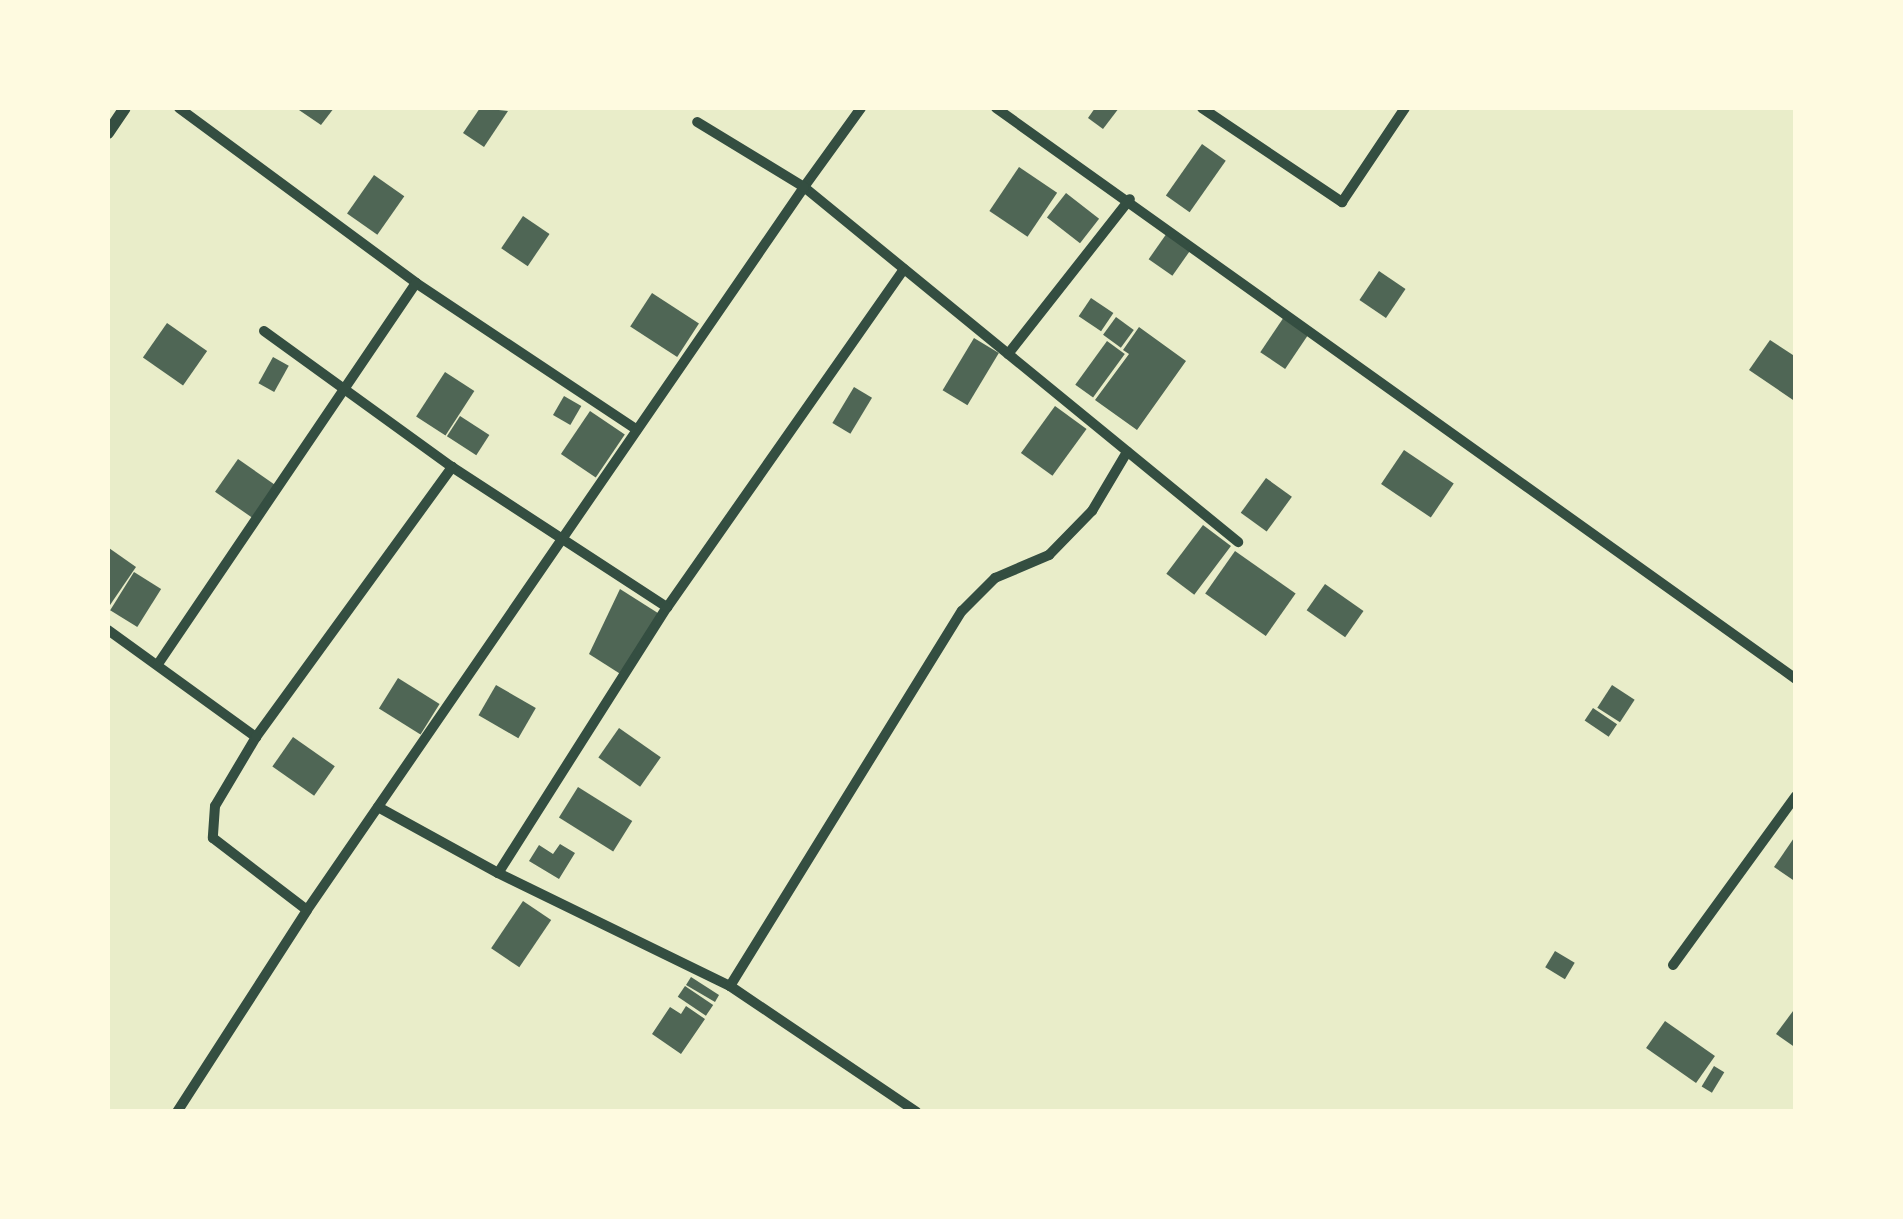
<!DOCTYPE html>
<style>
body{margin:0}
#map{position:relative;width:1903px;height:1219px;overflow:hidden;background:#e9edc9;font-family:Roboto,sans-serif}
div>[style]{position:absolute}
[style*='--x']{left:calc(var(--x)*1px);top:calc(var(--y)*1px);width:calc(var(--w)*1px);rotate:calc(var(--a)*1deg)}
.building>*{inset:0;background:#4f6655;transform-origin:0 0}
.minor>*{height:10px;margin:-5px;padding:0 5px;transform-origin:5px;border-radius:5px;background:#344e41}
.tertiary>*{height:12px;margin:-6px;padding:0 6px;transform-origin:6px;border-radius:6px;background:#344e41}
span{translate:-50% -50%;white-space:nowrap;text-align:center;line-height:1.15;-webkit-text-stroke:10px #fefae0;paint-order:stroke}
.frame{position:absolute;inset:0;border:110px solid #fefae0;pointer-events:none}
</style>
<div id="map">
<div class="building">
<div style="clip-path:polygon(296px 108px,334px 108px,321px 125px)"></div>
<div style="clip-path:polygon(480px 108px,508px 111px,484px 147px,463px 133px)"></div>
<div style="clip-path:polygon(1095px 108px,1119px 108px,1103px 129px,1088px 118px)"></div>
<div style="left:1202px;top:144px;width:29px;height:63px;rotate:35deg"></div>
<div style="left:1019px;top:167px;width:46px;height:53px;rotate:34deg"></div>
<div style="left:374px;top:175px;width:37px;height:47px;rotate:35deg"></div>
<div style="left:1066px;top:193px;width:42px;height:31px;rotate:38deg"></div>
<div style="left:523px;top:216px;width:32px;height:39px;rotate:34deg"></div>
<div style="left:1167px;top:233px;width:29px;height:32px;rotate:35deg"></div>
<div style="left:1379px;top:271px;width:32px;height:35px;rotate:34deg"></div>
<div style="left:652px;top:293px;width:56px;height:40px;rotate:33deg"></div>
<div style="left:1091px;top:298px;width:27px;height:22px;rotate:34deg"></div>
<div style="left:1286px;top:314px;width:30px;height:46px;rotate:34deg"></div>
<div style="left:1116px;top:317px;width:22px;height:22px;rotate:36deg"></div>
<div style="left:167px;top:323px;width:49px;height:42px;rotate:35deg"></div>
<div style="clip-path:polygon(1139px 327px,1186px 361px,1137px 430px,1095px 400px,1129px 354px,1123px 350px)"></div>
<div style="left:974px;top:338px;width:29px;height:61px;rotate:31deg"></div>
<div style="clip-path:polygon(1770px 340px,1796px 357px,1796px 402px,1749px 370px)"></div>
<div style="left:1107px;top:341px;width:22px;height:54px;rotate:36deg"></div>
<div style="left:273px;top:357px;width:18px;height:30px;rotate:29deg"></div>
<div style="left:445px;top:372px;width:35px;height:53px;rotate:33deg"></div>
<div style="left:854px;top:387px;width:21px;height:42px;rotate:31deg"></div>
<div style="left:564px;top:396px;width:20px;height:22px;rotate:30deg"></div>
<div style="left:1055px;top:406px;width:39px;height:58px;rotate:36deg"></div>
<div style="left:590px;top:411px;width:42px;height:52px;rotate:34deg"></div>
<div style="left:460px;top:416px;width:35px;height:24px;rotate:33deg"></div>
<div style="left:1404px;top:450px;width:60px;height:41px;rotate:34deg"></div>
<div style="left:238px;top:459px;width:45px;height:40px;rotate:35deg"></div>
<div style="left:1266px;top:478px;width:32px;height:43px;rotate:36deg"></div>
<div style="left:1203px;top:525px;width:35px;height:61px;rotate:37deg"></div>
<div style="clip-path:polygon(109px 548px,136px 567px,108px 608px,108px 551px)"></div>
<div style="left:1235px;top:551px;width:74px;height:52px;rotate:35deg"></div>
<div style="left:134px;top:572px;width:32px;height:45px;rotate:32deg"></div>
<div style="left:1325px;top:584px;width:47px;height:32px;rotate:35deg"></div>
<div style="clip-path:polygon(620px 589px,661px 615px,622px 675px,589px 654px)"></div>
<div style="left:398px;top:678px;width:49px;height:36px;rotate:32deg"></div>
<div style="left:496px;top:685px;width:46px;height:35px;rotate:30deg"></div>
<div style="left:1612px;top:685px;width:27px;height:27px;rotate:33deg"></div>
<div style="left:1593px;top:708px;width:29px;height:15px;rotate:34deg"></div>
<div style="left:619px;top:728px;width:51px;height:36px;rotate:35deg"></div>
<div style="left:293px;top:737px;width:51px;height:36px;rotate:35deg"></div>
<div style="left:578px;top:787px;width:64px;height:36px;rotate:32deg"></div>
<div style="clip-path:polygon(1796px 835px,1796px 882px,1774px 867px)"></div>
<div style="clip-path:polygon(560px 844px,575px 853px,559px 879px,529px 861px,539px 845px,553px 854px)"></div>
<div style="left:523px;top:901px;width:34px;height:57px;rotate:34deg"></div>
<div style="left:1555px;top:951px;width:23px;height:19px;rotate:31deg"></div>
<div style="clip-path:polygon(691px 977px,719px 995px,715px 1002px,686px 985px)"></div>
<div style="left:685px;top:986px;width:34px;height:13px;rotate:34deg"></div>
<div style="clip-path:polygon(686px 1006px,705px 1019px,681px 1054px,652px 1034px,670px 1007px,681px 1014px)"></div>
<div style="clip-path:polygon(1796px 1007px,1796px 1048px,1776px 1034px)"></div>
<div style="left:1665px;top:1021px;width:61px;height:33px;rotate:35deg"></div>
<div style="left:1714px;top:1066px;width:12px;height:24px;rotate:31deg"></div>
</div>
<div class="minor">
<div style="--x:179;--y:108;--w:295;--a:36.4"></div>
<div style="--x:416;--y:283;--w:265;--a:33.6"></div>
<div style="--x:861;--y:108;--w:97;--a:125.8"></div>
<div style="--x:804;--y:187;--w:561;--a:39.28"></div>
<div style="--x:996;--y:108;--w:983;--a:35.52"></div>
<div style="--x:1202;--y:108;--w:169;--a:33.9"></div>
<div style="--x:1342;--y:202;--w:113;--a:-56.2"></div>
<div style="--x:904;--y:269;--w:413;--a:125"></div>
<div style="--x:667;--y:607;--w:315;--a:122.4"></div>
<div style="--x:498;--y:873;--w:258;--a:26"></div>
<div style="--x:730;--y:986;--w:225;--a:34"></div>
<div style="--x:264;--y:331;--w:232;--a:35.9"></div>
<div style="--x:452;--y:467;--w:257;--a:33.1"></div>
<div style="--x:1008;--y:354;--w:197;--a:-51.8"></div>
<div style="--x:108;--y:630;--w:183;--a:35.9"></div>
<div style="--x:256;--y:737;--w:80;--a:120.7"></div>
<div style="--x:215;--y:806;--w:32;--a:94"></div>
<div style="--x:213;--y:838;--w:118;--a:37.5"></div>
<div style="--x:158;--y:664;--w:460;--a:-55.9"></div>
<div style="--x:256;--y:737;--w:334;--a:-54"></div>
<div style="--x:378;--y:807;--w:137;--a:28.8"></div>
<div style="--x:1673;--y:965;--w:209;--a:-54"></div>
<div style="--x:730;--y:986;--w:441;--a:-58.3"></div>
<div style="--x:962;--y:611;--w:47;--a:-45"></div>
<div style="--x:995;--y:578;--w:59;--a:-23.1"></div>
<div style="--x:1049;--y:555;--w:62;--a:-45.7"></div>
<div style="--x:1092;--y:511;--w:69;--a:-59.3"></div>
<div style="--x:177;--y:1112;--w:240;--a:-57.2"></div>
<div style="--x:307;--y:910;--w:877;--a:-55.49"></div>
<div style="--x:804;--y:187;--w:125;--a:-148.7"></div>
</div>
<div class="tertiary">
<div style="--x:108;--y:133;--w:30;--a:-56"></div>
</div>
<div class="frame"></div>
</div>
